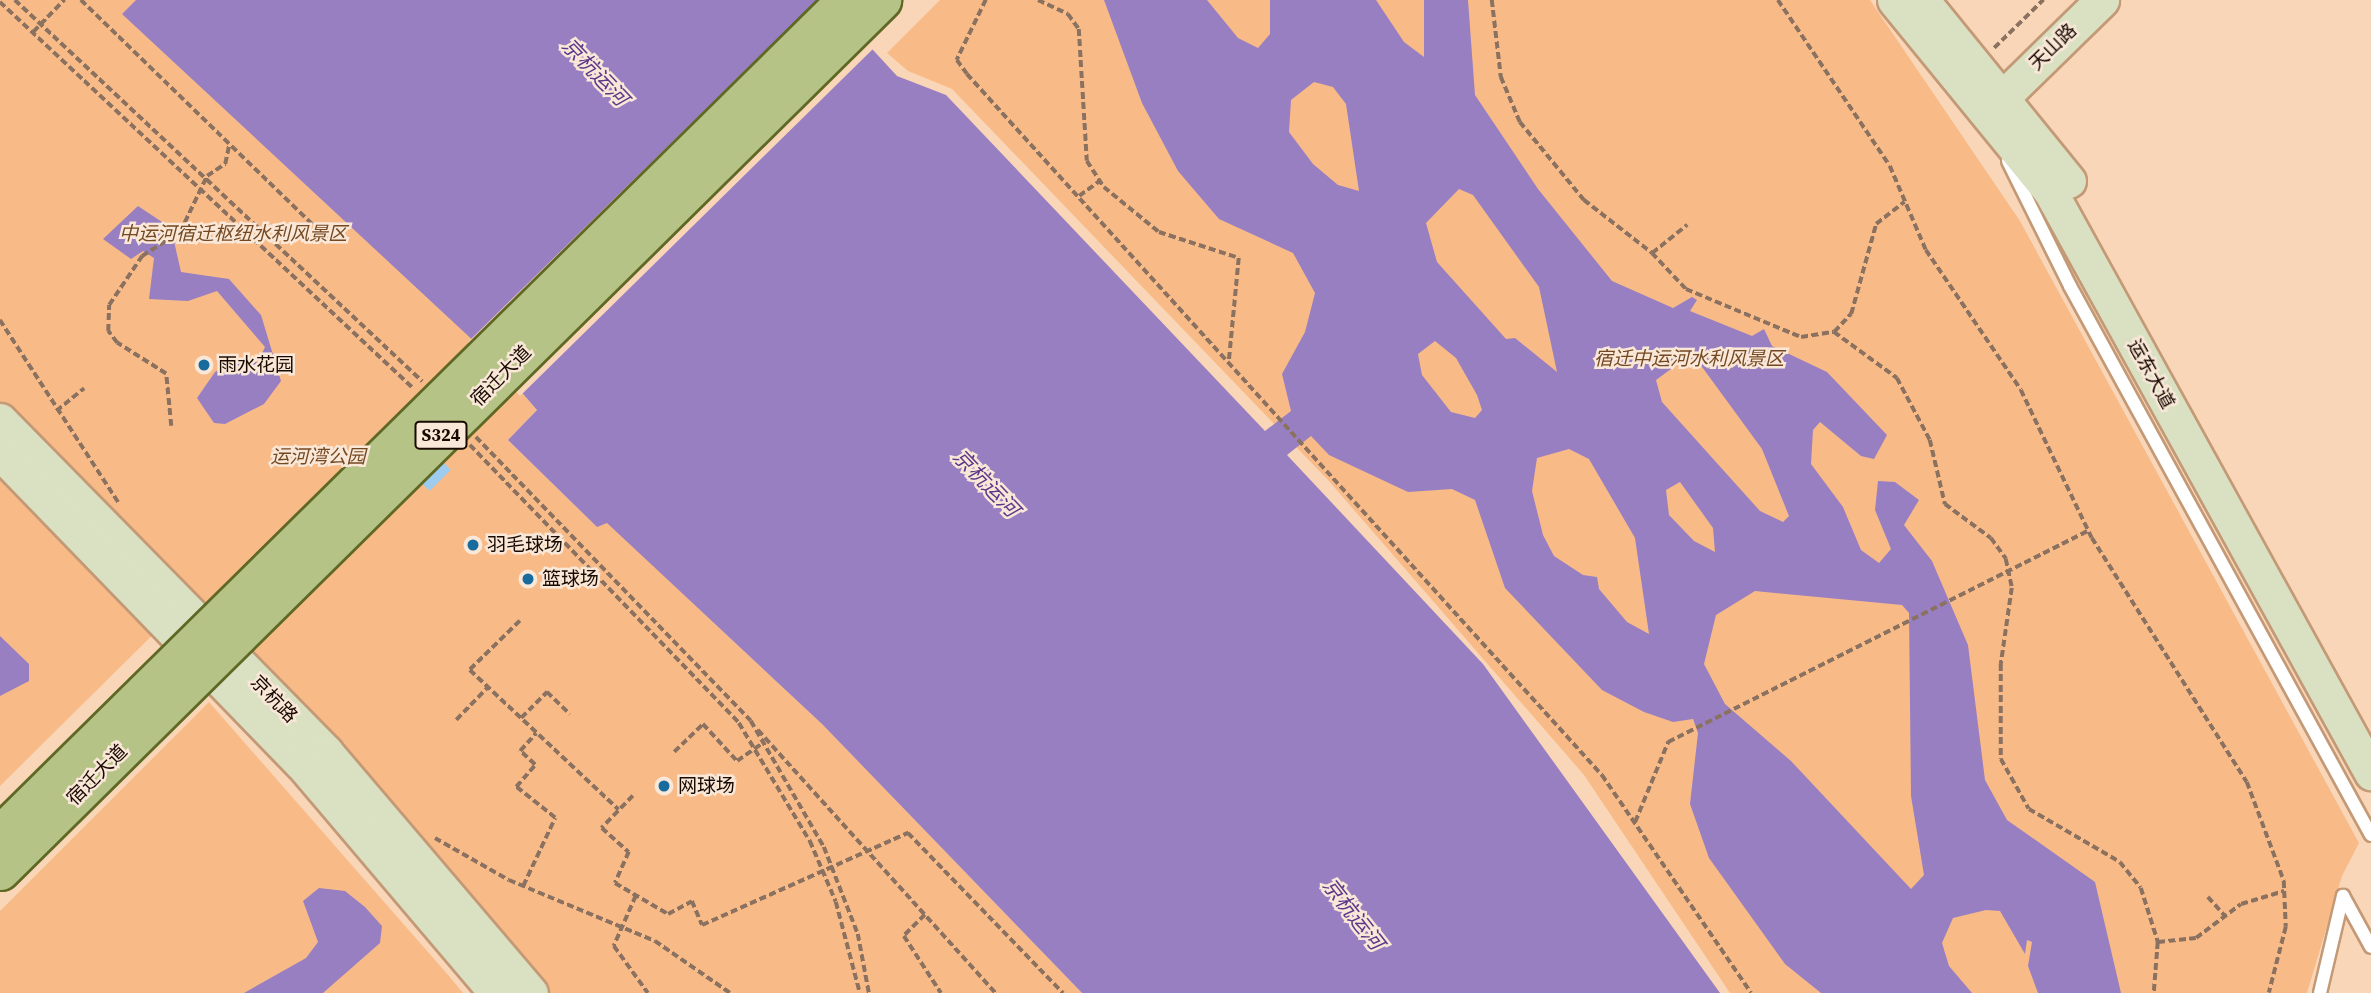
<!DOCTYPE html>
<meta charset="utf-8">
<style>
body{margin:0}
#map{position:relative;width:2371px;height:993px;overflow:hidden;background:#fad6b9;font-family:"Source Serif 4","Noto Sans SC",serif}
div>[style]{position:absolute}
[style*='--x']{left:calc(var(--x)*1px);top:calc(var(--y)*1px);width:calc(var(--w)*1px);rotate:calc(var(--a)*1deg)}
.green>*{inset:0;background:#f8bb88}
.water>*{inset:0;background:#987fc2}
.pier>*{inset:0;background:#fad6b9}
.building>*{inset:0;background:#9dccef;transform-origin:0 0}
.path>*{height:3.5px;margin-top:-1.75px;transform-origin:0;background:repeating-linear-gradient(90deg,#8b715f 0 7px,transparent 0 10.5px)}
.roads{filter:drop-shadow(2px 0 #c39976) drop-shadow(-2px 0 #c39976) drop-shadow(0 2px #c39976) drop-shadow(0 -2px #c39976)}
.lane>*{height:12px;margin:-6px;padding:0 6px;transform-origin:6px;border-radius:6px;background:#fff}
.secondary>*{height:33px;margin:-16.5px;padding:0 16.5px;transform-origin:16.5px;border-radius:16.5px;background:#dae1c3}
.bridges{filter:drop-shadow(2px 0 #5f6824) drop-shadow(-2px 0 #5f6824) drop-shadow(0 2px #5f6824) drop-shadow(0 -2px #5f6824)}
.primary-bridge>*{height:37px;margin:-18.5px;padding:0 18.5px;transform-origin:18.5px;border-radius:18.5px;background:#b6c387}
.dots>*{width:19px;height:19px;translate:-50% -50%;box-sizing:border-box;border:4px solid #f9e7d8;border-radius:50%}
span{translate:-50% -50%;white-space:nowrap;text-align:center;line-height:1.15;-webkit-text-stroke:5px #f9e7d8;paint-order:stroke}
.shield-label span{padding:2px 5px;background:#f9e7d8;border:2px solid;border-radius:5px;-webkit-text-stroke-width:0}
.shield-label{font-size:18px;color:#180901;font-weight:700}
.street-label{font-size:19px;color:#180901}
.park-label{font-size:19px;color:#744922;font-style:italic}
.poi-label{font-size:19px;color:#180901}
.left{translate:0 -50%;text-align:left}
.water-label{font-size:21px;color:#5b388a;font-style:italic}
</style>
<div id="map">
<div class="green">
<div style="clip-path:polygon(0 0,798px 0,493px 359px,537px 410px,508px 440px,596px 526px,607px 522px,822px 724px,1082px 993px,545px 993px,190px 598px,0 786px)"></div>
<div style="clip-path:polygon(940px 0,1870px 0,2020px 221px,2359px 843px,2342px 876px,2307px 993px,1730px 993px,1584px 775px,1328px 480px,952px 89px,908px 71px,887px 53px)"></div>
<div style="clip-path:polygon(209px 702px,449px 976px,463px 993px,0 993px,0 911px)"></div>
</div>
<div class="water">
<div style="clip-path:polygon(evenodd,136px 0,827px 0,897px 76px,946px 95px,1265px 431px,1291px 411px,1282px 374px,1305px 332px,1315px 293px,1293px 253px,1219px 219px,1178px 171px,1142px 103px,1104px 0,1207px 0,1238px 38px,1258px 48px,1270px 34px,1270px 0,1376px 0,1404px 42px,1424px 57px,1424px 0,1468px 0,1475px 95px,1538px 189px,1612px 281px,1673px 308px,1692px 297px,1697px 300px,1690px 311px,1752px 336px,1764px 329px,1772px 346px,1827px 372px,1887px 435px,1874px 459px,1861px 456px,1820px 422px,1813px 430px,1811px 464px,1843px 507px,1861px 550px,1879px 563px,1891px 549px,1875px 510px,1878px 481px,1895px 482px,1919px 500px,1904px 525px,1932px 561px,1968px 645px,1985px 780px,2007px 820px,2095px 882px,2121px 993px,2038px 993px,2028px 966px,2032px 942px,2027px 940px,2025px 954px,2000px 911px,1986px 910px,1953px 918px,1942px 943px,1949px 966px,1972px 993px,1821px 993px,1785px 964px,1709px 858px,1690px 804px,1698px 733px,1693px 719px,1673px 722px,1644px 712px,1602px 690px,1505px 588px,1475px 500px,1452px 489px,1408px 492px,1329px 455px,1311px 436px,1287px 455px,1483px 664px,1720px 993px,1082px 993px,822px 724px,607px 523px,597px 527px,508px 440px,537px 410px,493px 359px,122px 14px,136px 0,1314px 82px,1333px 87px,1346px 104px,1359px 191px,1338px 185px,1313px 164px,1289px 132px,1291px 100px,1314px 82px,136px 0,1459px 189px,1473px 195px,1539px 287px,1557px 372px,1515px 338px,1506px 339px,1437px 262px,1426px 223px,1459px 189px,136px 0,1435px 341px,1456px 358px,1477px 395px,1482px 410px,1475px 418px,1451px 412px,1422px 375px,1418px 354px,1435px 341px,136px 0,1686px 358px,1697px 360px,1762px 449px,1789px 516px,1783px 522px,1760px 511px,1662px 402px,1656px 380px,1686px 358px,136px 0,1569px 449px,1589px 459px,1635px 538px,1649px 634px,1627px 622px,1599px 589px,1597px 577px,1583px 575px,1554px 556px,1543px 535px,1532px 491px,1537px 458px,1569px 449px,136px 0,1680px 482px,1713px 528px,1715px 552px,1694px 541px,1669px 515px,1666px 490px,1680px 482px,136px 0,1755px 591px,1902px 605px,1909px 613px,1911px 796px,1924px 875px,1911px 889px,1791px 761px,1725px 704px,1704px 664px,1716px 615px,1755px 591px)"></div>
<div style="clip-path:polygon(138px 206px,171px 228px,181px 272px,229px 279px,261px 315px,281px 381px,264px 404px,225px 424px,214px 423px,197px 398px,215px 372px,229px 364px,258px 362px,265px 347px,217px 291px,188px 301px,149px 299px,154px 258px,143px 251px,131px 259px,103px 239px)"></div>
<div style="clip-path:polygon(0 636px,29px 664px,29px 681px,0 696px)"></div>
<div style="clip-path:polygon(319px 888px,345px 891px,365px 907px,382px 926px,380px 943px,323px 993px,244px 993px,306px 958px,318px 942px,303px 901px)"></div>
</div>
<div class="pier">
<div style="clip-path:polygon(817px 0,832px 0,875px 47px,520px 396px,468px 342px)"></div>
</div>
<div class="building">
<div style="left:443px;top:462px;width:11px;height:30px;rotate:45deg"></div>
</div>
<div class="path">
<div style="--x:15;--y:0;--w:558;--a:43.11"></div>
<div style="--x:81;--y:0;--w:348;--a:44.1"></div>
<div style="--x:986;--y:0;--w:67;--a:115.8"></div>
<div style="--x:957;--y:60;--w:17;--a:54"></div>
<div style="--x:967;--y:74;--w:946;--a:47.83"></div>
<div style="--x:1602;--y:775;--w:264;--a:55.6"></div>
<div style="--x:1038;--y:0;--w:33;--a:25"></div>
<div style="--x:1068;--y:14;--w:19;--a:54"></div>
<div style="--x:1079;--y:29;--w:132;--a:86.5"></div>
<div style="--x:1087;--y:161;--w:31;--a:57"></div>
<div style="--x:1104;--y:187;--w:71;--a:39.3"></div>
<div style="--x:1159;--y:232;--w:84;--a:18"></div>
<div style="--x:1239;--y:258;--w:104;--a:95.5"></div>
<div style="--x:1492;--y:0;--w:78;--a:83.3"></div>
<div style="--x:1501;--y:77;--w:49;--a:67.1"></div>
<div style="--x:1520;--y:122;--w:101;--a:50.6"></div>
<div style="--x:1584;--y:200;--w:86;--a:37.9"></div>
<div style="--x:1652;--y:253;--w:50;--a:46.6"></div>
<div style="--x:1686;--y:289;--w:125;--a:22.7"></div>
<div style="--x:1801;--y:337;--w:33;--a:-9"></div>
<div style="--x:1834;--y:332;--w:25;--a:-47"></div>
<div style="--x:1851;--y:314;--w:93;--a:-74.5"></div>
<div style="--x:1876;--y:224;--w:36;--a:-38"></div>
<div style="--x:1778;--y:0;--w:200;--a:56"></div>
<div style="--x:1890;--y:166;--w:91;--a:66.8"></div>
<div style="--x:1926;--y:250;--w:169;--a:55.8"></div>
<div style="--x:2021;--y:390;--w:164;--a:64.4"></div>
<div style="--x:2092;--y:538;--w:289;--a:57.6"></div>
<div style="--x:2247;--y:782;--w:106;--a:69.5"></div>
<div style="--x:2284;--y:881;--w:46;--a:87.5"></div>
<div style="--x:2286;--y:927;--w:68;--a:104.4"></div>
<div style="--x:0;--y:2;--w:565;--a:43.06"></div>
<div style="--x:33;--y:32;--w:45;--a:-45.9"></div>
<div style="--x:1994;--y:48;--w:69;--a:-44.4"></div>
<div style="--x:1079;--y:196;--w:26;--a:-36"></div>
<div style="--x:1652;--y:253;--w:45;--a:-38.7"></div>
<div style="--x:0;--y:320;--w:218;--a:57"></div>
<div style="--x:1834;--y:332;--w:78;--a:36.1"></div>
<div style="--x:1897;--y:378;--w:70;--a:62"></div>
<div style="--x:1930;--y:440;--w:66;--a:76.8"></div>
<div style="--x:1945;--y:504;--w:57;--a:36.5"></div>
<div style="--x:1991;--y:538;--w:26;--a:54"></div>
<div style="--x:2006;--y:559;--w:30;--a:78"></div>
<div style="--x:2012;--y:588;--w:77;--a:98.2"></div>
<div style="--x:2001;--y:664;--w:95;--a:90"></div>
<div style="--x:2001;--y:759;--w:57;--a:60.8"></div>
<div style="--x:2029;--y:809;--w:105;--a:30.2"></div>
<div style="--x:2120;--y:862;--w:33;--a:51"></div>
<div style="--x:2141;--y:888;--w:57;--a:72.5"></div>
<div style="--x:2158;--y:942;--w:51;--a:94.5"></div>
<div style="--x:56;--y:411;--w:36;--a:-39"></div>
<div style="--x:171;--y:426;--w:52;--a:-95.5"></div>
<div style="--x:166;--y:374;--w:58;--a:-147.7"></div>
<div style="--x:117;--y:343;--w:15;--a:-127"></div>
<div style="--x:108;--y:331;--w:26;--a:-88"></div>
<div style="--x:109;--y:305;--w:59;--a:-56"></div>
<div style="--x:142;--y:256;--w:45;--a:-32.3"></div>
<div style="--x:180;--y:232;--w:62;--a:-64.3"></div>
<div style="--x:207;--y:176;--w:22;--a:-34"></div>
<div style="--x:225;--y:164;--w:19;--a:-78"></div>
<div style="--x:476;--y:437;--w:395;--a:45.9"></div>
<div style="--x:751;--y:721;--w:146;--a:59.9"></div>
<div style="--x:824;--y:847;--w:93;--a:68.7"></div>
<div style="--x:858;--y:934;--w:60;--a:79.4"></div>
<div style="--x:470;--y:445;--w:387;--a:45.9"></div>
<div style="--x:739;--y:723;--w:138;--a:59"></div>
<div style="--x:810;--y:841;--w:66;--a:66.9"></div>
<div style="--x:836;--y:902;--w:94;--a:75.2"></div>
<div style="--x:520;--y:621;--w:70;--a:135.6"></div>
<div style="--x:470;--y:670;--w:204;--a:43.2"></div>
<div style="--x:521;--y:718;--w:37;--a:-45"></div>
<div style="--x:547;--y:692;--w:32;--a:44"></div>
<div style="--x:456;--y:720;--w:46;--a:-45.9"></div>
<div style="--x:758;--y:730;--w:355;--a:47.9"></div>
<div style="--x:674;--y:752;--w:40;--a:-44"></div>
<div style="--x:703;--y:724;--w:50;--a:47.4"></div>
<div style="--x:737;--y:761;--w:32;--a:-35"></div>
<div style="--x:633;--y:796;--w:45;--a:134.1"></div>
<div style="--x:602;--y:828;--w:36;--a:42"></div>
<div style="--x:629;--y:852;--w:34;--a:114"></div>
<div style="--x:615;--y:883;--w:61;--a:30.3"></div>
<div style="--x:668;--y:914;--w:27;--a:-28"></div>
<div style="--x:692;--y:901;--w:26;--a:67"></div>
<div style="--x:702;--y:925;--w:226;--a:-24.1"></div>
<div style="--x:908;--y:833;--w:223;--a:45.9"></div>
<div style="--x:1635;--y:822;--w:87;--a:-67.6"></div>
<div style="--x:1668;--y:742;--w:471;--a:-26.7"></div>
<div style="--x:435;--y:838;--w:85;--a:29.6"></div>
<div style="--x:509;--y:880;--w:158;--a:22.7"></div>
<div style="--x:655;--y:941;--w:91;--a:34.7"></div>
<div style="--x:523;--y:886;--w:75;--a:-64.8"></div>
<div style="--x:555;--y:818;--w:50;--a:-141.5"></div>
<div style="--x:516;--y:787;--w:29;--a:-49"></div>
<div style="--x:535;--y:765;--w:21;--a:-137"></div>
<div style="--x:520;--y:751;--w:24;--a:-48"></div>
<div style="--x:636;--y:896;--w:55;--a:113.7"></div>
<div style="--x:614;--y:946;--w:58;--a:54.1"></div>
<div style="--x:2208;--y:897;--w:25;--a:48"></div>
<div style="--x:925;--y:915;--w:30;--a:135"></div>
<div style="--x:904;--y:936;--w:68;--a:57"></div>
<div style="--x:2158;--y:942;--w:38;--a:-6"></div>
<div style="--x:2196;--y:938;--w:56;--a:-37.1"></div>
<div style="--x:2241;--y:904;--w:45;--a:-16.8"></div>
</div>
<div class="roads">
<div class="lane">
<div style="--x:2008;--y:161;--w:140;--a:63.6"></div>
<div style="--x:2070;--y:286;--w:626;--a:61.27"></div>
<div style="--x:2320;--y:993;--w:100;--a:-76.7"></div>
<div style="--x:2343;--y:896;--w:58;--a:61.2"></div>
</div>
<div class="secondary">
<div style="--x:1894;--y:0;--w:247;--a:50.8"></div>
<div style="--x:2050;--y:191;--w:665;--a:61.12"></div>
<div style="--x:1922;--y:0;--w:233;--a:50.9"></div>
<div style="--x:2005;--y:95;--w:136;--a:-44.4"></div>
<div style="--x:0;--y:420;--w:465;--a:45.5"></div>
<div style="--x:326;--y:752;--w:316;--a:49.6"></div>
<div style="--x:2;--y:455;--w:428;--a:45.9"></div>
<div style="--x:300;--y:762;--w:303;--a:49.7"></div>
</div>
</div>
<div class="bridges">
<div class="primary-bridge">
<div style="--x:0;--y:834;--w:1187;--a:-44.62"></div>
<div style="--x:0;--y:871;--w:1240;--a:-44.64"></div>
</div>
</div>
<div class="dots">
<div style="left:204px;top:365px;background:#186c9d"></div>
<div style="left:473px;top:545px;background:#186c9d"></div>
<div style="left:528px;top:579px;background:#186c9d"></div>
<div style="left:664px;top:786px;background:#186c9d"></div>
</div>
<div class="shield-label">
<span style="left:441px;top:435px">S324</span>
</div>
<div class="street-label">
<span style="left:2053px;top:47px;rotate:-44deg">天山路</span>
<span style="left:2151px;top:374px;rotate:61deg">运东大道</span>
<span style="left:501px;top:376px;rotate:-45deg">宿迁大道</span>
<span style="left:274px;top:699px;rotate:46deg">京杭路</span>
<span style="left:97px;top:775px;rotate:-45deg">宿迁大道</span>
</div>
<div class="park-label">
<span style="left:233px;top:234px">中运河宿迁枢纽水利风景区</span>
<span style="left:1689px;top:359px">宿迁中运河水利风景区</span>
<span style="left:318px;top:457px">运河湾公园</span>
</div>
<div class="poi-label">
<span class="left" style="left:218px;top:365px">雨水花园</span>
<span class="left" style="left:487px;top:545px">羽毛球场</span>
<span class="left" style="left:542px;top:579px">篮球场</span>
<span class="left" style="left:678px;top:786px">网球场</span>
</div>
<div class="water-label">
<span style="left:595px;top:72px;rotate:46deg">京杭运河</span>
<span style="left:986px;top:483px;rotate:46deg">京杭运河</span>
<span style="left:1353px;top:914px;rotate:52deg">京杭运河</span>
</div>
</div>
